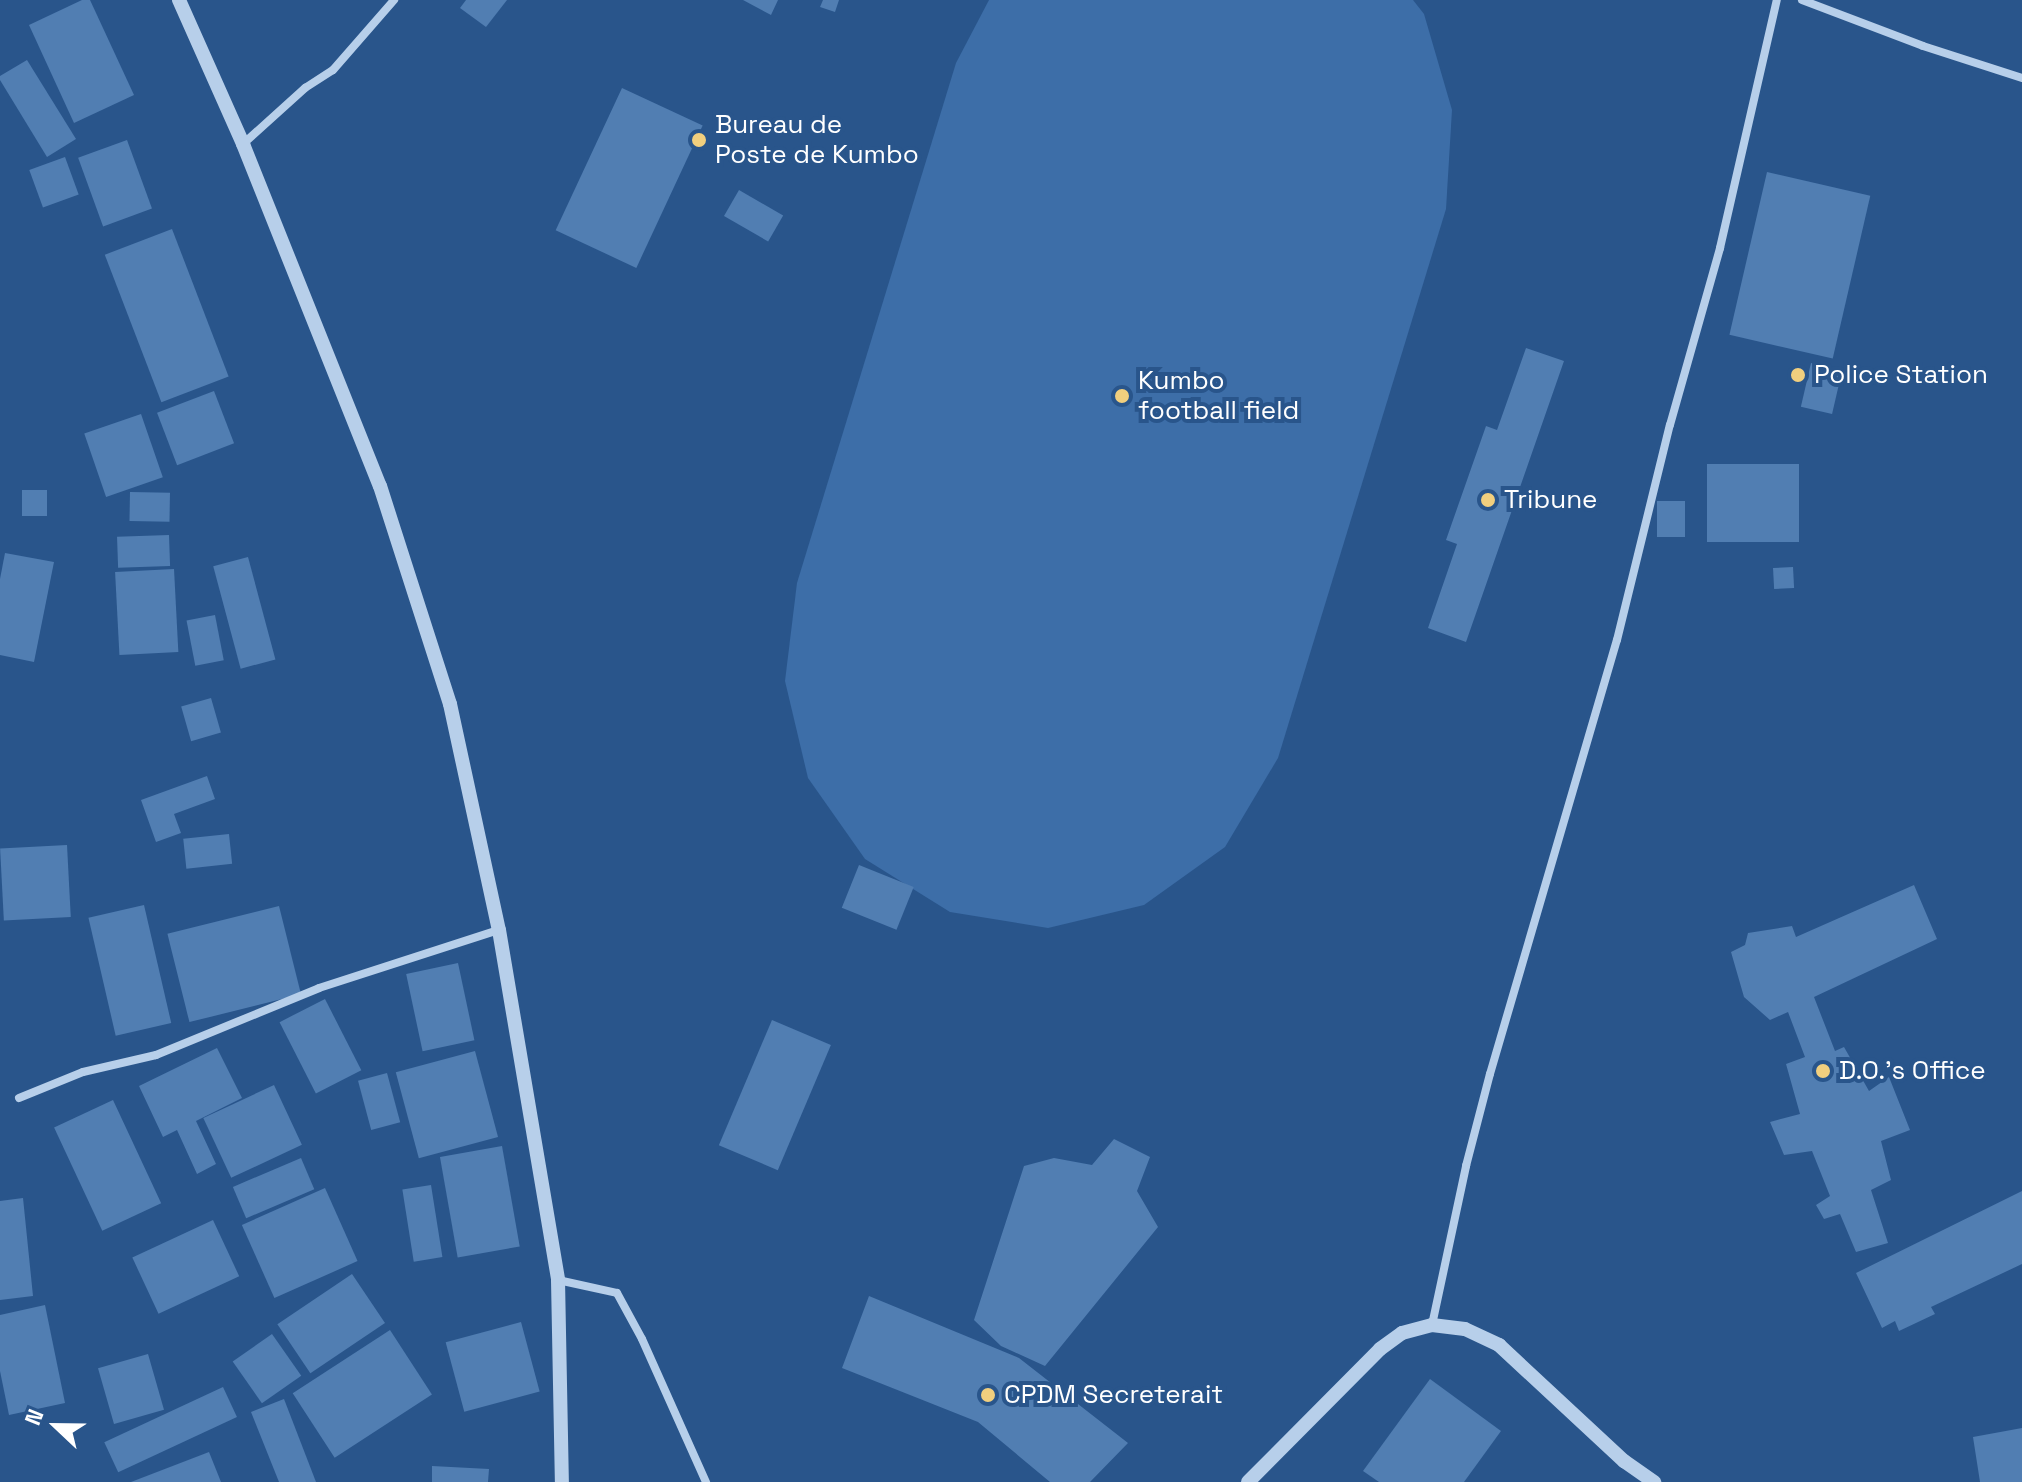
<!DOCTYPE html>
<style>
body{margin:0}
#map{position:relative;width:2022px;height:1482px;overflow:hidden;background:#29558b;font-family:"Space Grotesk",sans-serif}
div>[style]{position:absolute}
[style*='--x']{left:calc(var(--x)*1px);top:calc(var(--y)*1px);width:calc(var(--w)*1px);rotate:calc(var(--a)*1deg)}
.green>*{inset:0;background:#3d6ea8}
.building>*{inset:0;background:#517eb2;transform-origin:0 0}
.minor>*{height:8px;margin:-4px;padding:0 4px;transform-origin:4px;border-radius:4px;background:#b7cfea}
.tertiary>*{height:14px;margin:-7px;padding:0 7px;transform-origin:7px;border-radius:7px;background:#b7cfea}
.dots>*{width:22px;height:22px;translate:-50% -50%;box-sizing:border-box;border:4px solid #29558b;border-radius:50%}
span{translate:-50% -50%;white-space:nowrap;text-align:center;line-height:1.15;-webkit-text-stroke:8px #29558b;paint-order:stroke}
.poi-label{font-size:26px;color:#fff}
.left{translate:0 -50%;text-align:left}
.north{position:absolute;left:16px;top:1386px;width:80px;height:80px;-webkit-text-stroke:6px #29558b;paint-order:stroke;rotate:292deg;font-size:22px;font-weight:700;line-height:32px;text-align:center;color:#fff}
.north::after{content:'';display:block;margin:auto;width:28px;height:36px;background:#fff;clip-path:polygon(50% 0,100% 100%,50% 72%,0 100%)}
</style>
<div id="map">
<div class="green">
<div style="clip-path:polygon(989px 0,1413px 0,1424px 14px,1452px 110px,1446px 209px,1278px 758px,1225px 847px,1144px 905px,1048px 928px,950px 912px,865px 859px,808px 778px,785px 681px,797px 583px,956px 63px)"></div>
</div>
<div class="building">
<div style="clip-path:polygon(82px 0,90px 0,134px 95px,74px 123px,29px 25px)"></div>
<div style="clip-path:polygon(466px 0,507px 0,486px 27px,460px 8px)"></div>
<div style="clip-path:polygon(743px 0,778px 0,771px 15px)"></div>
<div style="clip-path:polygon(823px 0,839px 0,835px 12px,820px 7px)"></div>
<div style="clip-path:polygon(27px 60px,76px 139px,47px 157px,0 80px,0 76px)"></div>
<div style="left:622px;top:88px;width:89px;height:157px;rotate:25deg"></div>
<div style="left:127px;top:140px;width:73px;height:52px;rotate:70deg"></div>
<div style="left:65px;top:157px;width:40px;height:38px;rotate:70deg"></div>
<div style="left:1767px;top:172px;width:106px;height:167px;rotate:13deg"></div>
<div style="left:739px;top:190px;width:51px;height:30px;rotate:30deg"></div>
<div style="left:172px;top:229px;width:158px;height:72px;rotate:69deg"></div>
<div style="clip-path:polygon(1526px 348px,1564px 361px,1466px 642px,1428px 628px,1457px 544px,1446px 540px,1486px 426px,1497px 430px)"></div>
<div style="left:1811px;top:363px;width:32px;height:45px;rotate:13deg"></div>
<div style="left:214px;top:391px;width:56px;height:61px;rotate:69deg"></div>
<div style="left:141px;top:414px;width:67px;height:60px;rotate:71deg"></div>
<div style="left:1799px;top:464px;width:78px;height:92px;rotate:90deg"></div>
<div style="left:22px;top:490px;width:25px;height:26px"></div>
<div style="left:130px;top:492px;width:40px;height:29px;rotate:1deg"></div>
<div style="left:1657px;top:501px;width:28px;height:36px"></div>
<div style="left:169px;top:535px;width:31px;height:52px;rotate:88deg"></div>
<div style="clip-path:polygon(5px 553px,54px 562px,34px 662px,0 655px,0 579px)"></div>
<div style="left:248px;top:557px;width:106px;height:36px;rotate:75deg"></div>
<div style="left:1793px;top:567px;width:21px;height:20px;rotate:87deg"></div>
<div style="left:174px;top:569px;width:83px;height:59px;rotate:87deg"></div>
<div style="left:215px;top:615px;width:46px;height:29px;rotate:79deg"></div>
<div style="left:211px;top:698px;width:36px;height:31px;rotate:74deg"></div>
<div style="clip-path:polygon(207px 776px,215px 799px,174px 814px,181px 833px,156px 842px,141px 800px)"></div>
<div style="left:229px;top:834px;width:30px;height:46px;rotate:84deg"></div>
<div style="left:67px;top:845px;width:72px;height:67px;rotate:87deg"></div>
<div style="left:859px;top:865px;width:59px;height:46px;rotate:22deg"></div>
<div style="clip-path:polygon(1914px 885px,1937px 939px,1814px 997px,1835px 1051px,1844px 1047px,1869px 1091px,1889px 1077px,1910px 1130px,1881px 1141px,1891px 1180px,1871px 1190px,1888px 1243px,1856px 1252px,1840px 1214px,1824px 1219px,1816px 1205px,1830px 1196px,1812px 1151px,1784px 1155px,1770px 1122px,1800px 1114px,1786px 1064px,1805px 1057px,1788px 1012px,1770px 1020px,1744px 997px,1731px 952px,1745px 945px,1748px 933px,1792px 926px,1796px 937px)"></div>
<div style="left:144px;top:905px;width:121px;height:57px;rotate:77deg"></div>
<div style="left:279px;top:906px;width:91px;height:115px;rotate:76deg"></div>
<div style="left:458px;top:963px;width:79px;height:53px;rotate:78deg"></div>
<div style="left:325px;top:999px;width:80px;height:51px;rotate:63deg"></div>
<div style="left:772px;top:1020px;width:64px;height:136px;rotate:23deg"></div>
<div style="clip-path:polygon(217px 1048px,242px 1098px,196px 1121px,216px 1164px,197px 1174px,177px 1130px,163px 1137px,139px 1086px)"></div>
<div style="left:475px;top:1051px;width:89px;height:82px;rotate:75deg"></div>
<div style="left:387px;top:1073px;width:51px;height:30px;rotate:75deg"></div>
<div style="left:274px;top:1085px;width:66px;height:78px;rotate:65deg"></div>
<div style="left:113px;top:1100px;width:114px;height:65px;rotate:65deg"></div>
<div style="clip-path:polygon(1114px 1139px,1150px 1157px,1137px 1191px,1158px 1227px,1045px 1366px,1001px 1346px,974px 1320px,1024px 1166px,1054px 1158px,1092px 1165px)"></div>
<div style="left:502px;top:1146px;width:102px;height:63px;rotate:80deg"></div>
<div style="left:301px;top:1158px;width:34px;height:74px;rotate:67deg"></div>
<div style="left:431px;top:1185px;width:73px;height:29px;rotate:81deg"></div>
<div style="left:325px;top:1188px;width:80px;height:91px;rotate:66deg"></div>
<div style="clip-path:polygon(2022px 1191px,2022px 1264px,1931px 1307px,1935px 1314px,1899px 1331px,1895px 1321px,1882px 1328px,1856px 1273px)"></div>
<div style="clip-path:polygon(23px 1198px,33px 1296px,0 1300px,0 1201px)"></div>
<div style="left:213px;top:1220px;width:62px;height:89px;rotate:65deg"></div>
<div style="left:352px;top:1274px;width:59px;height:90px;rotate:56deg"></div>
<div style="clip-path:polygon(869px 1296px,1019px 1358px,1128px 1443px,1090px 1482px,1050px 1482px,978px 1422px,842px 1368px)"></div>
<div style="clip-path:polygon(45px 1305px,65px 1403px,9px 1415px,0 1371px,0 1315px)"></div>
<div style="left:521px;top:1322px;width:72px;height:78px;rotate:75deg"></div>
<div style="left:390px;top:1330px;width:77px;height:116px;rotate:57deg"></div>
<div style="left:272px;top:1334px;width:51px;height:48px;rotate:55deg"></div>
<div style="left:148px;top:1354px;width:58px;height:52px;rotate:74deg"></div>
<div style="clip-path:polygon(1430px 1379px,1501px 1431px,1464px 1482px,1379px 1482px,1363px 1471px)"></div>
<div style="left:223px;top:1387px;width:33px;height:131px;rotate:65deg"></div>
<div style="clip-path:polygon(284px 1399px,316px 1482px,279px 1482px,251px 1412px)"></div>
<div style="clip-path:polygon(2022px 1428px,2022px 1482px,1980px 1482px,1973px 1437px)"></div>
<div style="clip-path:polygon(209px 1452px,221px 1482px,131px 1482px)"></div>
<div style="clip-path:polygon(432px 1466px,489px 1469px,488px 1482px,432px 1482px)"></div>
</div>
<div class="minor">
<div style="--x:1802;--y:0;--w:129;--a:20.8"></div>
<div style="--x:1923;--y:46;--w:104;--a:17.9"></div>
<div style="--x:243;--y:144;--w:84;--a:-42.1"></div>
<div style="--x:305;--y:88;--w:33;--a:-33"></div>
<div style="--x:333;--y:70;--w:93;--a:-48.9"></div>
<div style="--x:19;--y:1098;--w:69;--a:-22.1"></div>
<div style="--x:83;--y:1072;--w:75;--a:-13.1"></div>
<div style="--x:156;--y:1055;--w:176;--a:-22.3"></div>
<div style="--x:319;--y:988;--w:189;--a:-17.9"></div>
<div style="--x:558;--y:1280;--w:60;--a:12.4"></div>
<div style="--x:617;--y:1293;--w:52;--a:61.5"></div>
<div style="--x:642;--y:1339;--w:157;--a:65.9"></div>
<div style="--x:1432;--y:1325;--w:163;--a:-77.9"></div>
<div style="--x:1466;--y:1166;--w:95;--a:-75.4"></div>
<div style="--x:1490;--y:1074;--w:452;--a:-73.7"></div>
<div style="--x:1617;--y:640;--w:221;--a:-76.2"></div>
<div style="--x:1670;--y:425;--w:184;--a:-74.2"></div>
<div style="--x:1720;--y:248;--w:254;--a:-77.1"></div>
</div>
<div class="tertiary">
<div style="--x:179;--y:0;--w:158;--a:66"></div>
<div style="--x:243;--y:144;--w:368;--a:68.2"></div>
<div style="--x:380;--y:486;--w:229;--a:72.2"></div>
<div style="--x:450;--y:704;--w:231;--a:77.8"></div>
<div style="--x:499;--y:930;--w:355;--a:80.4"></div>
<div style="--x:558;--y:1280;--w:202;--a:88.9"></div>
<div style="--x:1248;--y:1482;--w:187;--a:-45.2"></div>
<div style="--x:1380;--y:1349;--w:27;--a:-36"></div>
<div style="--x:1402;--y:1333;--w:31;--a:-15"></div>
<div style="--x:1432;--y:1325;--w:33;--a:7"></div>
<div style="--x:1465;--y:1329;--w:38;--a:25"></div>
<div style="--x:1499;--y:1345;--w:171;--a:42.9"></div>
<div style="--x:1624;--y:1461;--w:37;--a:35"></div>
</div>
<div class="dots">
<div style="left:699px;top:140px;background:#f1cf7e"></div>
<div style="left:1798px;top:375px;background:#f1cf7e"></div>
<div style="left:1122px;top:396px;background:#f1cf7e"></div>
<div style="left:1488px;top:500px;background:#f1cf7e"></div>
<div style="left:1823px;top:1071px;background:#f1cf7e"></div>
<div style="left:988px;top:1395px;background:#f1cf7e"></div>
</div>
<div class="poi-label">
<span class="left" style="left:715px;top:140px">Bureau de<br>Poste de Kumbo</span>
<span class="left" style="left:1814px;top:375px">Police Station</span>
<span class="left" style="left:1138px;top:396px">Kumbo<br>football field</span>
<span class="left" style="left:1504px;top:500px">Tribune</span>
<span class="left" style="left:1839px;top:1071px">D.O.'s Office</span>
<span class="left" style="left:1004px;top:1395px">CPDM Secreterait</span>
</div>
<div class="north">N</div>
</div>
